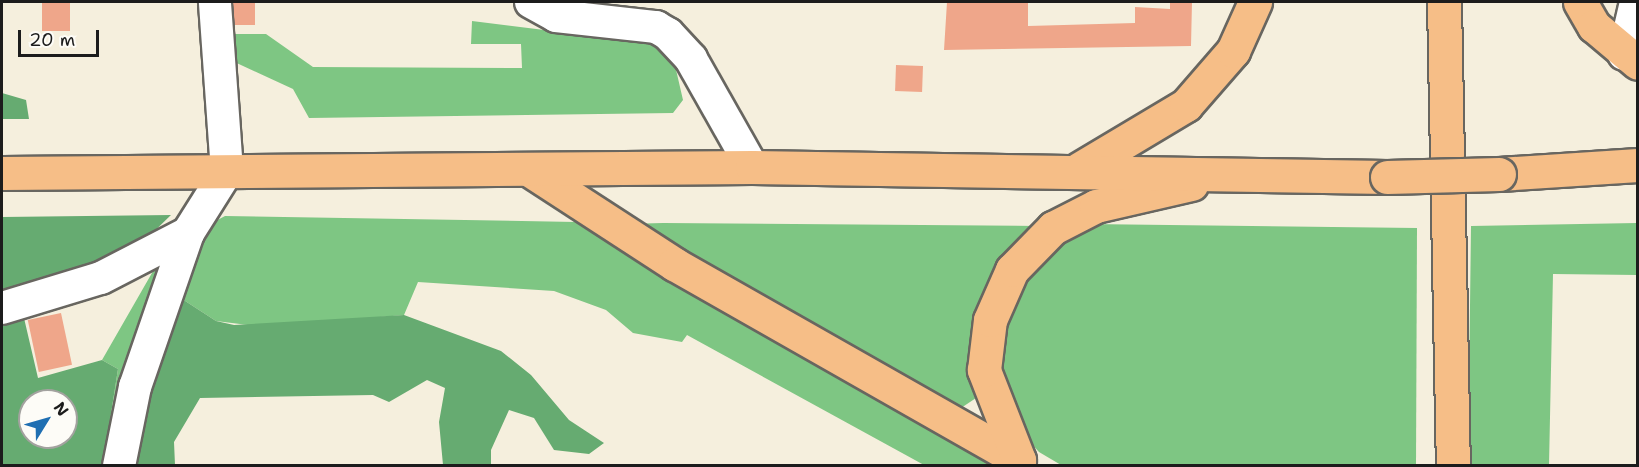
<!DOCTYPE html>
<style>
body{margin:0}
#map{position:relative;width:1639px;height:467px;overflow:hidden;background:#f5efdd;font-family:"Shantell Sans",sans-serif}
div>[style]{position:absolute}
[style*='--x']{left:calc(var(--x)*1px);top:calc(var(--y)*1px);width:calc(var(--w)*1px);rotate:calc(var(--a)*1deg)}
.green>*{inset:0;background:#7ec683}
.forest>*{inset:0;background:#66ab71}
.building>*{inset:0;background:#efa68a;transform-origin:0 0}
.roads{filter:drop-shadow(2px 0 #686660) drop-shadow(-2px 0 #686660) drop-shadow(0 2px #686660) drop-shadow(0 -2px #686660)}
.minor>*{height:32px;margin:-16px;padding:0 16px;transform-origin:16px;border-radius:16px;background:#fff}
.major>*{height:33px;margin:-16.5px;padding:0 16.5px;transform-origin:16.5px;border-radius:16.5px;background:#f6be87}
.highway>*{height:33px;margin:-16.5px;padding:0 16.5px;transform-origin:16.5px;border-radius:16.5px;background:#f6be87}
.bridges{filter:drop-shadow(2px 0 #686660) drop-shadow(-2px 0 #686660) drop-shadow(0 2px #686660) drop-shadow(0 -2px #686660)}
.highway-bridge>*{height:33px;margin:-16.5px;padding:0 16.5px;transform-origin:16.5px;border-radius:16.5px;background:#f6be87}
span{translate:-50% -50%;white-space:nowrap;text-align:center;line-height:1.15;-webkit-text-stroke:6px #fdfcf7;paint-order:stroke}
.frame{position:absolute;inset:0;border:3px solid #1c1c1c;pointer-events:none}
.north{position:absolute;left:18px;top:389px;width:60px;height:60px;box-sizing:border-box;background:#fdfcf7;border:2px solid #a3a29f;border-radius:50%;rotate:53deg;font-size:16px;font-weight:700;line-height:24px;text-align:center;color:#1c1c1c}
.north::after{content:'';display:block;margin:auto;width:21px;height:27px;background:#1f6fb2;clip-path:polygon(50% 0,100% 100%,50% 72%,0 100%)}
.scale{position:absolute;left:18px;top:30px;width:81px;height:27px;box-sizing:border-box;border:3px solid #1c1c1c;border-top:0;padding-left:8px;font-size:18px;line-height:21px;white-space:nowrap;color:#1c1c1c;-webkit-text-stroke:4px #fdfcf7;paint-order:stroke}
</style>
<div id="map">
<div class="green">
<div style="clip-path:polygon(472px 21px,649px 43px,674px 61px,683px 100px,673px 113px,309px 118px,293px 89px,228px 59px,228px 34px,266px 34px,313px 67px,522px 68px,521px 44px,471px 44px)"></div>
<div style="clip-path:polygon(225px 216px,576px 222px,997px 465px,924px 465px,687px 335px,682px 342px,633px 333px,606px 310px,554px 291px,418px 282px,404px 315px,263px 327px,216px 321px,176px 295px,191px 252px,212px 223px)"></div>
<div style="clip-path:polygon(1637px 223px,1637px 275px,1553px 274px,1549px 465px,1468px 466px,1471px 226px)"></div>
<div style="clip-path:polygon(626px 224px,663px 223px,1039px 226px,974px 348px,976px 398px,955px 412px)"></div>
<div style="clip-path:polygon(1087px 224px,1417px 228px,1416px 465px,1061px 465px,1039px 452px,1020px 431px,1002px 373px,1001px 344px,1023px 281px,1061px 241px)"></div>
<div style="clip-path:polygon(160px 259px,165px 260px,111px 465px,103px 465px,118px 369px,102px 360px)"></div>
</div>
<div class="forest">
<div style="clip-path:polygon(2px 93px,26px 100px,29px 119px,2px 119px)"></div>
<div style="clip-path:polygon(171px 215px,140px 245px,95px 267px,2px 291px,2px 217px)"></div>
<div style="clip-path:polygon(176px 295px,216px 321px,234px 325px,404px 315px,501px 351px,531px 375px,569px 420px,604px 443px,589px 454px,554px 450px,534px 418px,509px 410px,491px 450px,491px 465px,443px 465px,439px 422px,445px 388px,427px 380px,389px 402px,373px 395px,200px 398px,174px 442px,175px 465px,131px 466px)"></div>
<div style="clip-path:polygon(evenodd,24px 318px,38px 378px,102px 360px,118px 369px,103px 465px,2px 465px,2px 324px,24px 318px,30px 401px,66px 401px,66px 437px,30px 437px,30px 401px)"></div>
</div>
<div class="building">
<div style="left:42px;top:2px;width:28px;height:29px"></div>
<div style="left:233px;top:2px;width:22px;height:23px"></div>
<div style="clip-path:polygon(947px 2px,1028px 2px,1028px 26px,1135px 23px,1135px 7px,1170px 9px,1170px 2px,1192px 2px,1191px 46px,944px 50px)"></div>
<div style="left:896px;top:65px;width:27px;height:26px;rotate:2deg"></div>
<div style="left:61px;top:313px;width:53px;height:34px;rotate:78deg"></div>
</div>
<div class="roads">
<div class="minor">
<div style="--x:531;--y:2;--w:29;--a:29"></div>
<div style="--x:556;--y:16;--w:101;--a:6.3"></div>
<div style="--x:656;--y:27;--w:14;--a:30"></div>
<div style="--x:668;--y:34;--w:34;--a:47"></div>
<div style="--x:691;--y:59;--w:124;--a:60.5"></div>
<div style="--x:1624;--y:54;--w:53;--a:-77"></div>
<div style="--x:2;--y:308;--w:103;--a:-16.9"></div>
<div style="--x:101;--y:278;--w:98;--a:-27.3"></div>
<div style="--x:119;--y:466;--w:81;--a:-78.6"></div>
<div style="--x:135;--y:387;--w:163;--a:-71"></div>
<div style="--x:188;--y:233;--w:73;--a:-57.8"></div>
<div style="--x:227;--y:171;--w:169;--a:-94.1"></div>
</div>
<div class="major">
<div style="--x:1444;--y:2;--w:464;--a:88.9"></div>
</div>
<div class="highway">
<div style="--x:1580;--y:2;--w:28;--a:60"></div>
<div style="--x:1594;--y:26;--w:57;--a:40.1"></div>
<div style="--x:1079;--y:169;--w:125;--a:-30.9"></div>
<div style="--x:1186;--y:105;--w:72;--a:-49"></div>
<div style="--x:1233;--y:51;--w:54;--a:-65.8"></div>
<div style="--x:531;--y:171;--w:171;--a:33"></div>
<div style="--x:674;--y:264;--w:397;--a:29.6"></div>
<div style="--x:1019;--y:460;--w:97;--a:-111.3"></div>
<div style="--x:984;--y:370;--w:50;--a:-83.2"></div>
<div style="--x:990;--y:320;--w:55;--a:-66.3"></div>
<div style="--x:1012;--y:270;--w:59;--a:-45.7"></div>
<div style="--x:1053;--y:228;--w:48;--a:-27.1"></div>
<div style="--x:1096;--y:206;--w:98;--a:-13"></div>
<div style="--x:2;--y:173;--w:750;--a:-0.46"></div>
<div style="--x:752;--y:167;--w:635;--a:0.9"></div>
<div style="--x:1499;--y:174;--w:139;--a:-3.7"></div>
</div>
</div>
<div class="bridges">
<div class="highway-bridge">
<div style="--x:1387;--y:177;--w:112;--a:-1.5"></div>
</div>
</div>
<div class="frame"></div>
<div class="north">N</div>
<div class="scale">20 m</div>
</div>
